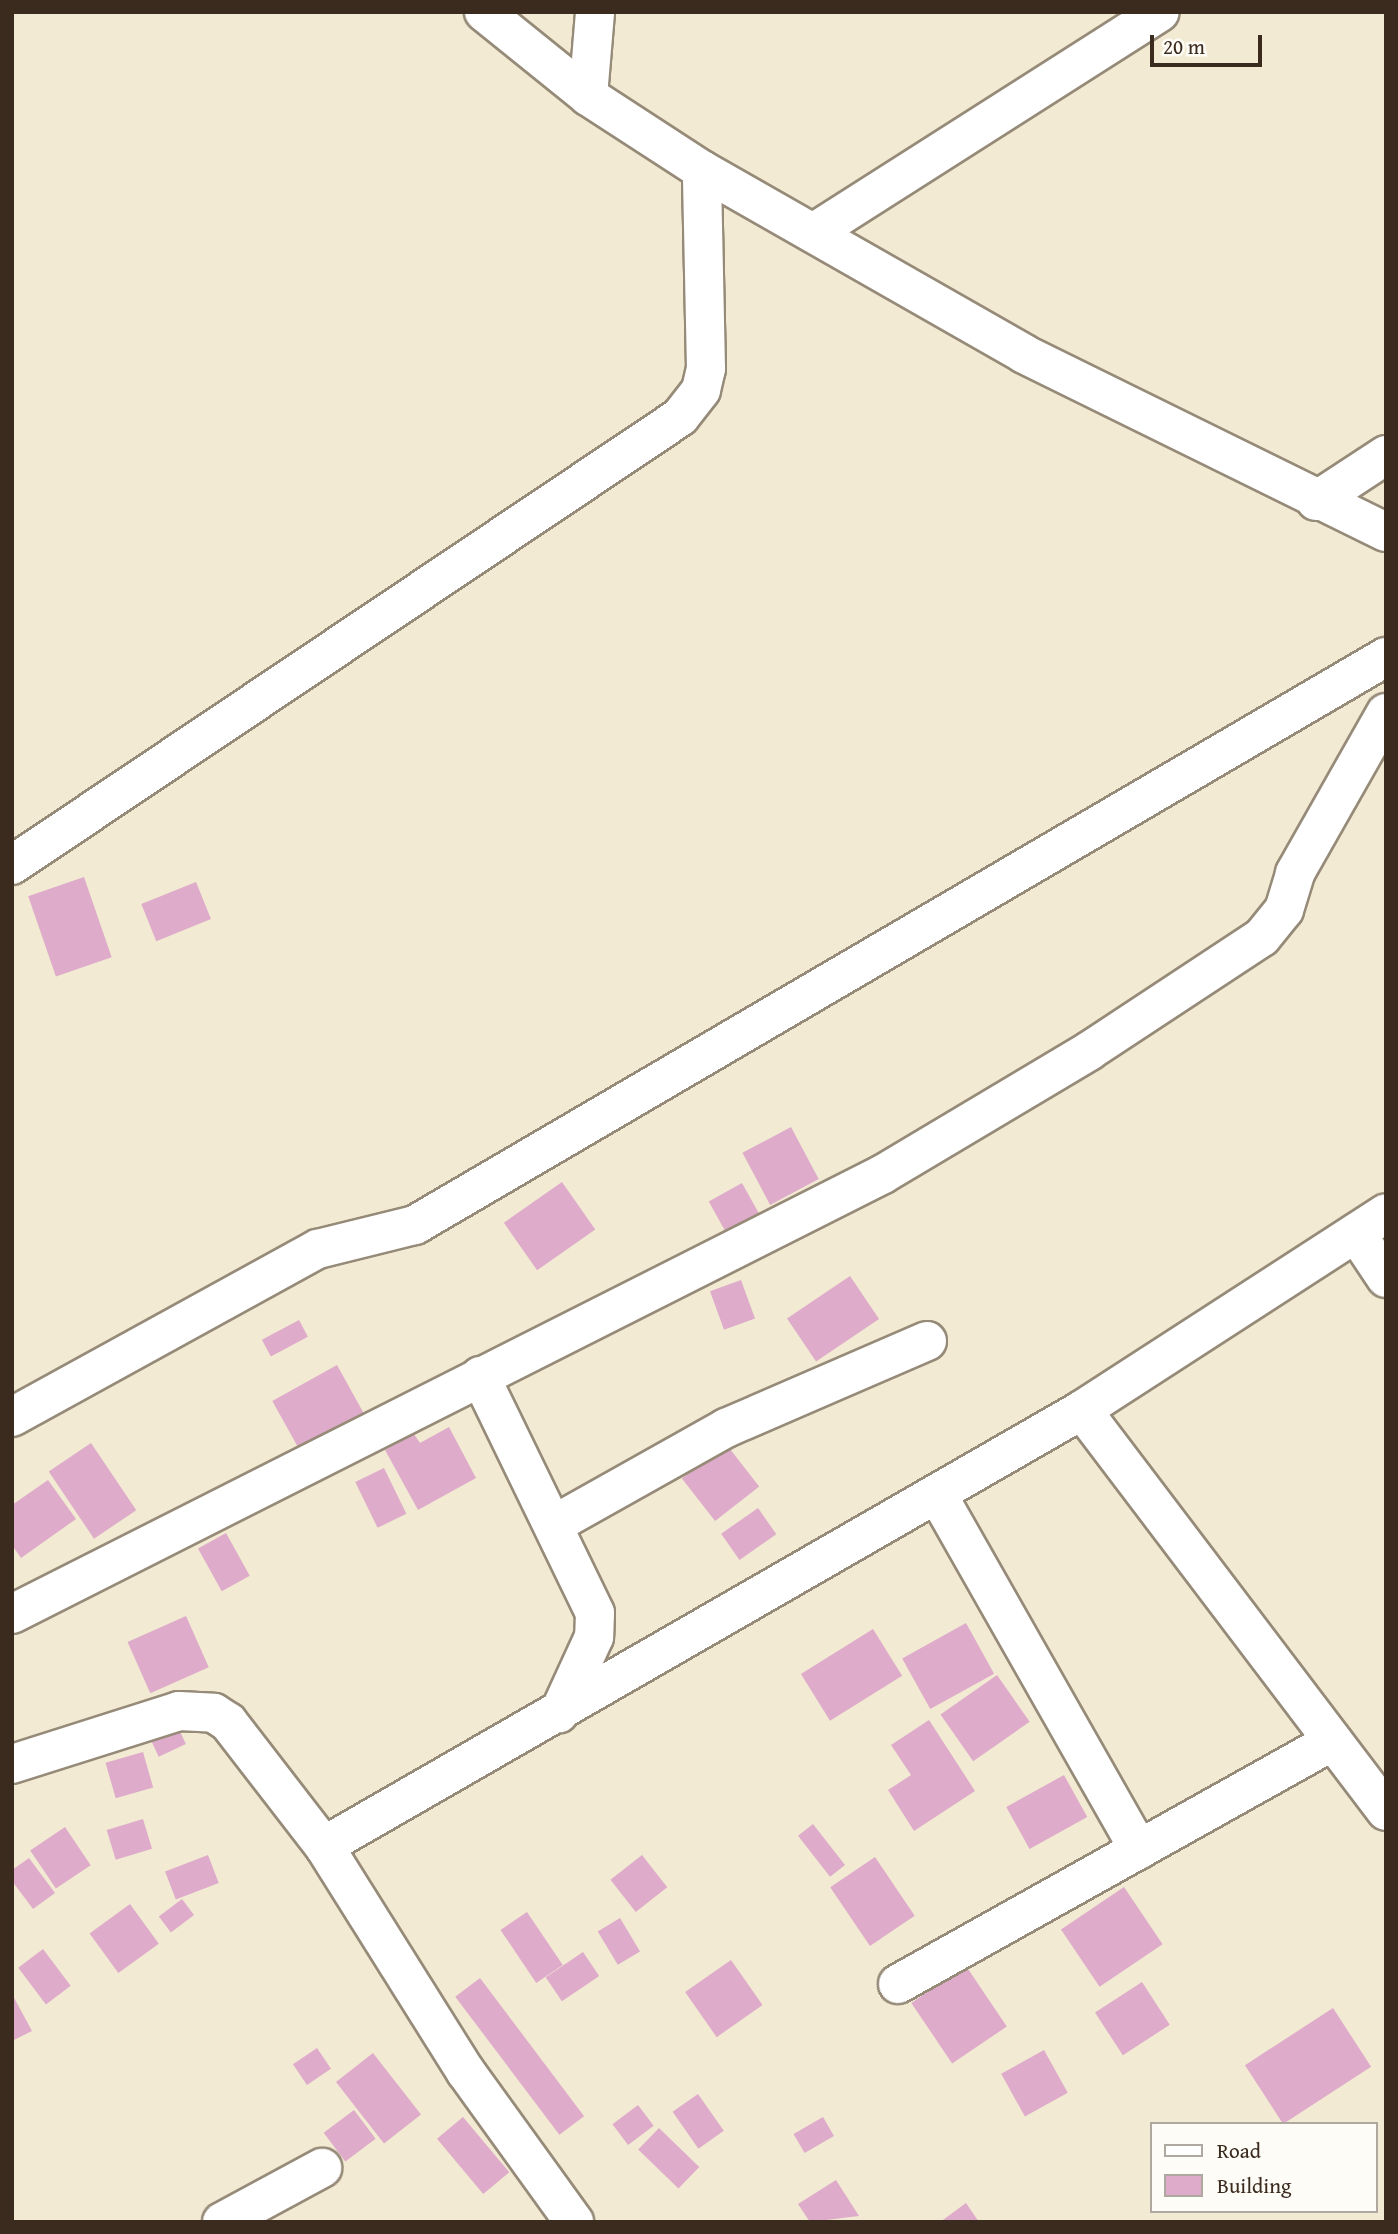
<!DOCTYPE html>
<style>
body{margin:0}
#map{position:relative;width:1398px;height:2234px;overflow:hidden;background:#f2ead3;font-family:"Gentium Book Plus",serif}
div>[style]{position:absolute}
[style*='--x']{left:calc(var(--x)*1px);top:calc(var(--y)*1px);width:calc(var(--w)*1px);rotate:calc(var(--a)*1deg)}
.building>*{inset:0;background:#deacca;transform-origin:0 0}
.roads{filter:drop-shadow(2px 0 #968a78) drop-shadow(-2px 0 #968a78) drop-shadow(0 2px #968a78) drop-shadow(0 -2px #968a78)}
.minor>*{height:38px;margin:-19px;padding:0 19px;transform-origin:19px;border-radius:19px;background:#fff}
span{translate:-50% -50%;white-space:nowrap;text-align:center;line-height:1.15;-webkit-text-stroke:5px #fdfcf7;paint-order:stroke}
.frame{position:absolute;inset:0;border:14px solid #3b2a1e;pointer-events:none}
.legend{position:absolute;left:1150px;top:2122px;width:228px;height:91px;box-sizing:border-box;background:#fdfcf7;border:2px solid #afa8a0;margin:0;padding:9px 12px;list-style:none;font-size:21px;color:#3b2a1e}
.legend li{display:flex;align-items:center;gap:14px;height:35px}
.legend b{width:35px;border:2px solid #afa8a0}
.scale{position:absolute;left:1150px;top:35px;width:112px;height:32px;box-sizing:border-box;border:4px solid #3b2a1e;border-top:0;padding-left:9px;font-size:21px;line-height:24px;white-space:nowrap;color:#3b2a1e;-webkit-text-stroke:5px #fdfcf7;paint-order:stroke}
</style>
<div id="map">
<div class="building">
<div style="left:84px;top:877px;width:85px;height:59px;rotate:71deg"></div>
<div style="left:196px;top:882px;width:40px;height:59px;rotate:68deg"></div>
<div style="left:791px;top:1127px;width:59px;height:55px;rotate:62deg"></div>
<div style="left:562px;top:1182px;width:58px;height:71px;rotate:55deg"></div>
<div style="left:742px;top:1183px;width:41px;height:38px;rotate:61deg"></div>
<div style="left:850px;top:1276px;width:52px;height:76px;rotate:56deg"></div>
<div style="left:741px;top:1280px;width:41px;height:33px;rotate:70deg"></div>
<div style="left:299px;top:1320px;width:19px;height:42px;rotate:62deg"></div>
<div style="left:337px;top:1365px;width:56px;height:74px;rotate:61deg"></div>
<div style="clip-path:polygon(449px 1427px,476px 1478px,418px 1510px,385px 1450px,414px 1434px,420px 1443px)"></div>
<div style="left:91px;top:1443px;width:81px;height:51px;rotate:56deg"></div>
<div style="left:726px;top:1444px;width:54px;height:56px;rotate:52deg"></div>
<div style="left:384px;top:1468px;width:51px;height:32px;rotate:64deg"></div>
<div style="clip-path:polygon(48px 1480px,76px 1519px,21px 1558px,12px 1545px,12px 1505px)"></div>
<div style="left:758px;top:1508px;width:32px;height:45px;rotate:55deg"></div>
<div style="left:226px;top:1533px;width:49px;height:32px;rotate:61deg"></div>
<div style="left:186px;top:1616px;width:56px;height:64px;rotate:66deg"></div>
<div style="left:966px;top:1623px;width:58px;height:73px;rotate:61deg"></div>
<div style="left:873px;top:1629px;width:55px;height:85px;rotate:58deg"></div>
<div style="left:997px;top:1675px;width:57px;height:69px;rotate:55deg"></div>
<div style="clip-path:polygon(929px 1720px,975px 1791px,914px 1831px,888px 1790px,911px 1775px,891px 1745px)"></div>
<div style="left:177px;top:1725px;width:21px;height:30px;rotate:65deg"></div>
<div style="left:143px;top:1752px;width:37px;height:39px;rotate:74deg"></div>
<div style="left:1064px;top:1775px;width:48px;height:66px;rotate:61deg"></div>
<div style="left:143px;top:1819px;width:31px;height:38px;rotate:73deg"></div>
<div style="left:813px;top:1824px;width:52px;height:19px;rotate:52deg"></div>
<div style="left:65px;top:1827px;width:46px;height:42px;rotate:56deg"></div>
<div style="left:208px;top:1855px;width:30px;height:46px;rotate:69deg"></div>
<div style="left:642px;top:1855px;width:41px;height:40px;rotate:52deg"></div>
<div style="left:875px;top:1857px;width:71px;height:54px;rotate:56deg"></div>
<div style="clip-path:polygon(29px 1858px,55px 1893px,33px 1909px,12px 1881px,12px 1870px)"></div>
<div style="left:1124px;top:1887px;width:69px;height:76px;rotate:56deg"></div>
<div style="left:182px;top:1899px;width:20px;height:29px;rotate:53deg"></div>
<div style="left:130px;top:1904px;width:49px;height:50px;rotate:54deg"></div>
<div style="left:527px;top:1912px;width:64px;height:32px;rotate:56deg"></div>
<div style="left:620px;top:1918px;width:39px;height:26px;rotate:59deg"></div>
<div style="left:43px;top:1949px;width:46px;height:31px;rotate:53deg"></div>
<div style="left:583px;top:1952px;width:29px;height:45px;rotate:56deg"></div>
<div style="left:731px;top:1960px;width:55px;height:56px;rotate:55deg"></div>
<div style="left:966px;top:1966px;width:73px;height:66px;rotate:56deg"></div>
<div style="left:480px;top:1978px;width:173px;height:31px;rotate:53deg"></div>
<div style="left:1142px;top:1982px;width:51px;height:56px;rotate:57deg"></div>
<div style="clip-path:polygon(12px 1994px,32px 2031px,12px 2041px)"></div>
<div style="left:1333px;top:2008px;width:70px;height:105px;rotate:57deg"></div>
<div style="left:317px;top:2048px;width:25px;height:29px;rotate:56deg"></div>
<div style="left:1044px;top:2050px;width:49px;height:49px;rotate:61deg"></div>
<div style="left:373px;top:2053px;width:78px;height:47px;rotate:52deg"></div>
<div style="left:698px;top:2094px;width:45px;height:31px;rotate:55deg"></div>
<div style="left:638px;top:2105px;width:26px;height:32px;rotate:53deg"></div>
<div style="left:354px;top:2110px;width:36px;height:38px;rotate:53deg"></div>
<div style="left:463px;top:2117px;width:72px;height:34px;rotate:50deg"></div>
<div style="left:823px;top:2117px;width:22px;height:34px;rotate:60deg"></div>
<div style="left:659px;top:2128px;width:56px;height:30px;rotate:44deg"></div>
<div style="clip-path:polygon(836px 2180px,859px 2216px,810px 2222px,798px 2204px)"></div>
<div style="clip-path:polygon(966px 2203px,979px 2222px,940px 2222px)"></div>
</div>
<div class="roads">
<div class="minor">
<div style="--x:484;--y:12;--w:134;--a:38.9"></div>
<div style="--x:588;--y:96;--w:136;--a:33"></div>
<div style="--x:702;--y:170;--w:371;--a:29.7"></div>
<div style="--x:1024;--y:354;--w:403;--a:26.2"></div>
<div style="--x:588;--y:96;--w:84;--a:-85.2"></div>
<div style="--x:813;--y:233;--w:411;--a:-32.5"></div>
<div style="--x:1316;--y:501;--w:84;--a:-33.3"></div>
<div style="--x:12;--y:865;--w:804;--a:-33.85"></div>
<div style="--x:680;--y:417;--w:34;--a:-52"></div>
<div style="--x:701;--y:390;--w:22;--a:-77"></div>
<div style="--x:706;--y:369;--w:199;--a:-91.2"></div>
<div style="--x:1356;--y:1233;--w:54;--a:56.3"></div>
<div style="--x:480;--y:1376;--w:263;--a:64.1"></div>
<div style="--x:595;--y:1613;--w:24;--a:92"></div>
<div style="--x:594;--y:1637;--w:84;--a:114.7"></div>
<div style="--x:1082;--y:1410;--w:503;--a:52.83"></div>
<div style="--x:12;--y:1417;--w:349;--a:-28.8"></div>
<div style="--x:318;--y:1249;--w:100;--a:-13.9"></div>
<div style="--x:415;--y:1225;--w:1125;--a:-30.33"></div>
<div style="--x:937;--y:1494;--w:409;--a:60.4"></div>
<div style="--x:555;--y:1524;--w:196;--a:-29.3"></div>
<div style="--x:726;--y:1428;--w:219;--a:-23.4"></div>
<div style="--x:12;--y:1614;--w:976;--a:-26.8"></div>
<div style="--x:883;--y:1174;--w:240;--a:-30.8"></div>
<div style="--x:1089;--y:1051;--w:207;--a:-33.4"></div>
<div style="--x:1262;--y:937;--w:35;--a:-51"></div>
<div style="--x:1284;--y:910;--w:39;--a:-73"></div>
<div style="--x:1295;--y:873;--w:184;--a:-60.4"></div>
<div style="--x:12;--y:1764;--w:175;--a:-17.6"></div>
<div style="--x:179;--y:1711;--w:35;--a:3"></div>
<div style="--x:214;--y:1713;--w:17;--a:33"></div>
<div style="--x:228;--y:1722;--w:157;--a:52.3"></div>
<div style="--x:324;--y:1846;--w:267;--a:57.9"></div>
<div style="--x:466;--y:2072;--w:185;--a:54.2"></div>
<div style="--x:324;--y:1846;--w:874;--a:-29.91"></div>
<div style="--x:1082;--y:1410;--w:362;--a:-32.9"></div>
<div style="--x:898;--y:1984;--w:498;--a:-29.2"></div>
<div style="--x:222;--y:2222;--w:114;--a:-28.4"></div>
</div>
</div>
<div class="frame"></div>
<ul class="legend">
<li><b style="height:9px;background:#fff"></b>Road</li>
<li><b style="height:19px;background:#deacca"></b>Building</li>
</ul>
<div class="scale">20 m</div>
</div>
